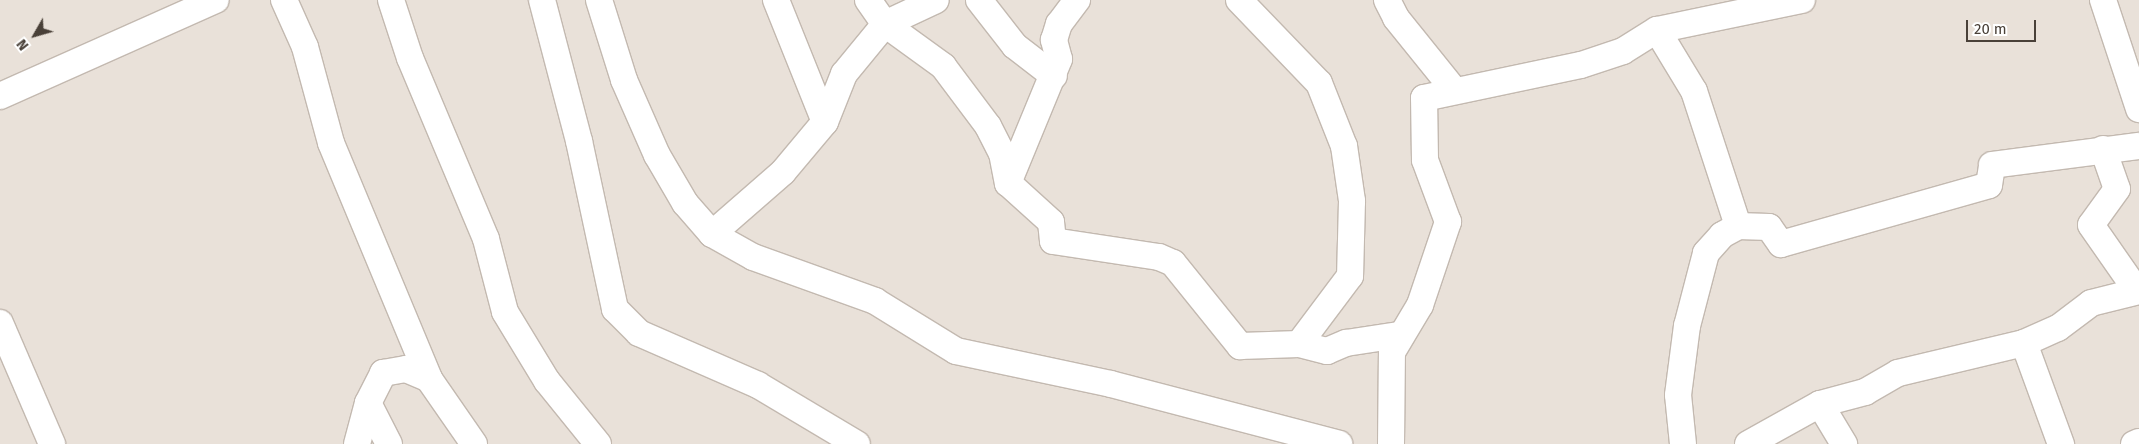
<!DOCTYPE html>
<style>
body{margin:0}
#map{position:relative;width:2139px;height:444px;overflow:hidden;background:#f5f0ea;font-family:"Fira Sans",sans-serif}
div>[style]{position:absolute}
[style*='--x']{left:calc(var(--x)*1px);top:calc(var(--y)*1px);width:calc(var(--w)*1px);rotate:calc(var(--a)*1deg)}
.residential>*{inset:0;background:#e9e1d9;transform-origin:0 0}
.roads{filter:drop-shadow(1px 0 #c3b9b0) drop-shadow(-1px 0 #c3b9b0) drop-shadow(0 1px #c3b9b0) drop-shadow(0 -1px #c3b9b0)}
.minor>*{height:26px;margin:-13px;padding:0 13px;transform-origin:13px;border-radius:13px;background:#fff}
span{translate:-50% -50%;white-space:nowrap;text-align:center;line-height:1.15;-webkit-text-stroke:5px #fff;paint-order:stroke}
.north{position:absolute;left:10px;top:10px;width:50px;height:50px;-webkit-text-stroke:4px #fff;paint-order:stroke;rotate:232deg;font-size:14px;font-weight:700;line-height:20px;text-align:center;color:#494038}
.north::after{content:'';display:block;margin:auto;width:18px;height:22px;background:#494038;clip-path:polygon(50% 0,100% 100%,50% 72%,0 100%)}
.scale{position:absolute;left:1966px;top:20px;width:70px;height:22px;box-sizing:border-box;border:2px solid #494038;border-top:0;padding-left:6px;font-size:15px;line-height:18px;white-space:nowrap;color:#494038;-webkit-text-stroke:4px #fff;paint-order:stroke}
</style>
<div id="map">
<div class="residential">
<div style="left:0;top:0;width:2139px;height:444px"></div>
</div>
<div class="roads">
<div class="minor">
<div style="--x:284;--y:0;--w:51;--a:65.9"></div>
<div style="--x:305;--y:47;--w:99;--a:74.8"></div>
<div style="--x:331;--y:143;--w:256;--a:67.4"></div>
<div style="--x:429;--y:379;--w:79;--a:55.3"></div>
<div style="--x:391;--y:0;--w:61;--a:71.9"></div>
<div style="--x:410;--y:58;--w:196;--a:67.2"></div>
<div style="--x:486;--y:239;--w:75;--a:75.4"></div>
<div style="--x:505;--y:312;--w:81;--a:58.7"></div>
<div style="--x:547;--y:381;--w:81;--a:51"></div>
<div style="--x:542;--y:0;--w:146;--a:75.3"></div>
<div style="--x:579;--y:141;--w:172;--a:77.9"></div>
<div style="--x:615;--y:309;--w:34;--a:45"></div>
<div style="--x:639;--y:333;--w:130;--a:23.6"></div>
<div style="--x:758;--y:385;--w:115;--a:30.8"></div>
<div style="--x:599;--y:0;--w:84;--a:72.6"></div>
<div style="--x:624;--y:80;--w:82;--a:66.3"></div>
<div style="--x:657;--y:155;--w:56;--a:59.7"></div>
<div style="--x:685;--y:203;--w:41;--a:48.9"></div>
<div style="--x:712;--y:234;--w:47;--a:29.3"></div>
<div style="--x:753;--y:257;--w:130;--a:19.8"></div>
<div style="--x:875;--y:301;--w:95;--a:31.7"></div>
<div style="--x:956;--y:351;--w:158;--a:12"></div>
<div style="--x:1111;--y:384;--w:236;--a:14.7"></div>
<div style="--x:776;--y:0;--w:131;--a:68.1"></div>
<div style="--x:868;--y:0;--w:29;--a:55"></div>
<div style="--x:885;--y:24;--w:72;--a:35.9"></div>
<div style="--x:943;--y:66;--w:75;--a:53.1"></div>
<div style="--x:988;--y:126;--w:30;--a:63"></div>
<div style="--x:1002;--y:153;--w:31;--a:79"></div>
<div style="--x:1008;--y:183;--w:58;--a:42.2"></div>
<div style="--x:1051;--y:222;--w:19;--a:84"></div>
<div style="--x:1053;--y:241;--w:107;--a:8.6"></div>
<div style="--x:1159;--y:257;--w:15;--a:23"></div>
<div style="--x:1173;--y:263;--w:107;--a:51.1"></div>
<div style="--x:1240;--y:346;--w:59;--a:-1.9"></div>
<div style="--x:1299;--y:344;--w:29;--a:14"></div>
<div style="--x:1327;--y:351;--w:21;--a:-23"></div>
<div style="--x:1346;--y:343;--w:53;--a:-8.7"></div>
<div style="--x:979;--y:0;--w:58;--a:52"></div>
<div style="--x:1015;--y:46;--w:49;--a:37.6"></div>
<div style="--x:1239;--y:0;--w:115;--a:46.1"></div>
<div style="--x:1319;--y:83;--w:68;--a:68.4"></div>
<div style="--x:1344;--y:146;--w:56;--a:81.7"></div>
<div style="--x:1352;--y:201;--w:75;--a:91.5"></div>
<div style="--x:1350;--y:276;--w:85;--a:126.9"></div>
<div style="--x:1387;--y:0;--w:20;--a:63"></div>
<div style="--x:1396;--y:18;--w:92;--a:51.1"></div>
<div style="--x:2103;--y:0;--w:115;--a:71.7"></div>
<div style="--x:1657;--y:30;--w:71;--a:58.8"></div>
<div style="--x:1694;--y:91;--w:142;--a:71.9"></div>
<div style="--x:0;--y:96;--w:236;--a:-24"></div>
<div style="--x:2103;--y:149;--w:42;--a:70.7"></div>
<div style="--x:2117;--y:189;--w:44;--a:125.8"></div>
<div style="--x:2091;--y:225;--w:80;--a:55.1"></div>
<div style="--x:1008;--y:183;--w:134;--a:-67.6"></div>
<div style="--x:1059;--y:59;--w:20;--a:-105"></div>
<div style="--x:1054;--y:40;--w:17;--a:-73"></div>
<div style="--x:1059;--y:24;--w:30;--a:-53"></div>
<div style="--x:712;--y:234;--w:94;--a:-41.1"></div>
<div style="--x:783;--y:172;--w:65;--a:-50"></div>
<div style="--x:825;--y:122;--w:52;--a:-68.4"></div>
<div style="--x:844;--y:74;--w:65;--a:-50.6"></div>
<div style="--x:885;--y:24;--w:56;--a:-25.2"></div>
<div style="--x:0;--y:323;--w:132;--a:66.7"></div>
<div style="--x:2024;--y:343;--w:108;--a:69.9"></div>
<div style="--x:368;--y:403;--w:46;--a:62.9"></div>
<div style="--x:1820;--y:404;--w:47;--a:59"></div>
<div style="--x:357;--y:444;--w:42;--a:-75"></div>
<div style="--x:368;--y:403;--w:34;--a:-63"></div>
<div style="--x:383;--y:373;--w:23;--a:-10"></div>
<div style="--x:406;--y:369;--w:25;--a:23"></div>
<div style="--x:1391;--y:444;--w:92;--a:-89.4"></div>
<div style="--x:1392;--y:352;--w:55;--a:-59.2"></div>
<div style="--x:1420;--y:305;--w:88;--a:-71.4"></div>
<div style="--x:1448;--y:222;--w:66;--a:-110.4"></div>
<div style="--x:1425;--y:160;--w:62;--a:-90.9"></div>
<div style="--x:1424;--y:98;--w:160;--a:-11.9"></div>
<div style="--x:1581;--y:65;--w:44;--a:-18.4"></div>
<div style="--x:1623;--y:51;--w:40;--a:-32"></div>
<div style="--x:1657;--y:30;--w:148;--a:-11.7"></div>
<div style="--x:1683;--y:444;--w:49;--a:-95.8"></div>
<div style="--x:1678;--y:395;--w:70;--a:-82.6"></div>
<div style="--x:1687;--y:326;--w:75;--a:-75.4"></div>
<div style="--x:1706;--y:253;--w:24;--a:-48"></div>
<div style="--x:1722;--y:235;--w:18;--a:-29"></div>
<div style="--x:1738;--y:226;--w:31;--a:2"></div>
<div style="--x:1769;--y:227;--w:21;--a:55"></div>
<div style="--x:1781;--y:244;--w:216;--a:-15.8"></div>
<div style="--x:1989;--y:185;--w:20;--a:-81"></div>
<div style="--x:1992;--y:165;--w:148;--a:-7.4"></div>
<div style="--x:1748;--y:444;--w:82;--a:-29.1"></div>
<div style="--x:1820;--y:404;--w:47;--a:-14.9"></div>
<div style="--x:1865;--y:392;--w:38;--a:-30"></div>
<div style="--x:1898;--y:373;--w:130;--a:-13.4"></div>
<div style="--x:2024;--y:343;--w:37;--a:-24"></div>
<div style="--x:2058;--y:328;--w:41;--a:-37.1"></div>
<div style="--x:2091;--y:303;--w:49;--a:-14"></div>
<div style="--x:2134;--y:444;--w:5;--a:-22"></div>
</div>
</div>
<div class="north">N</div>
<div class="scale">20 m</div>
</div>
